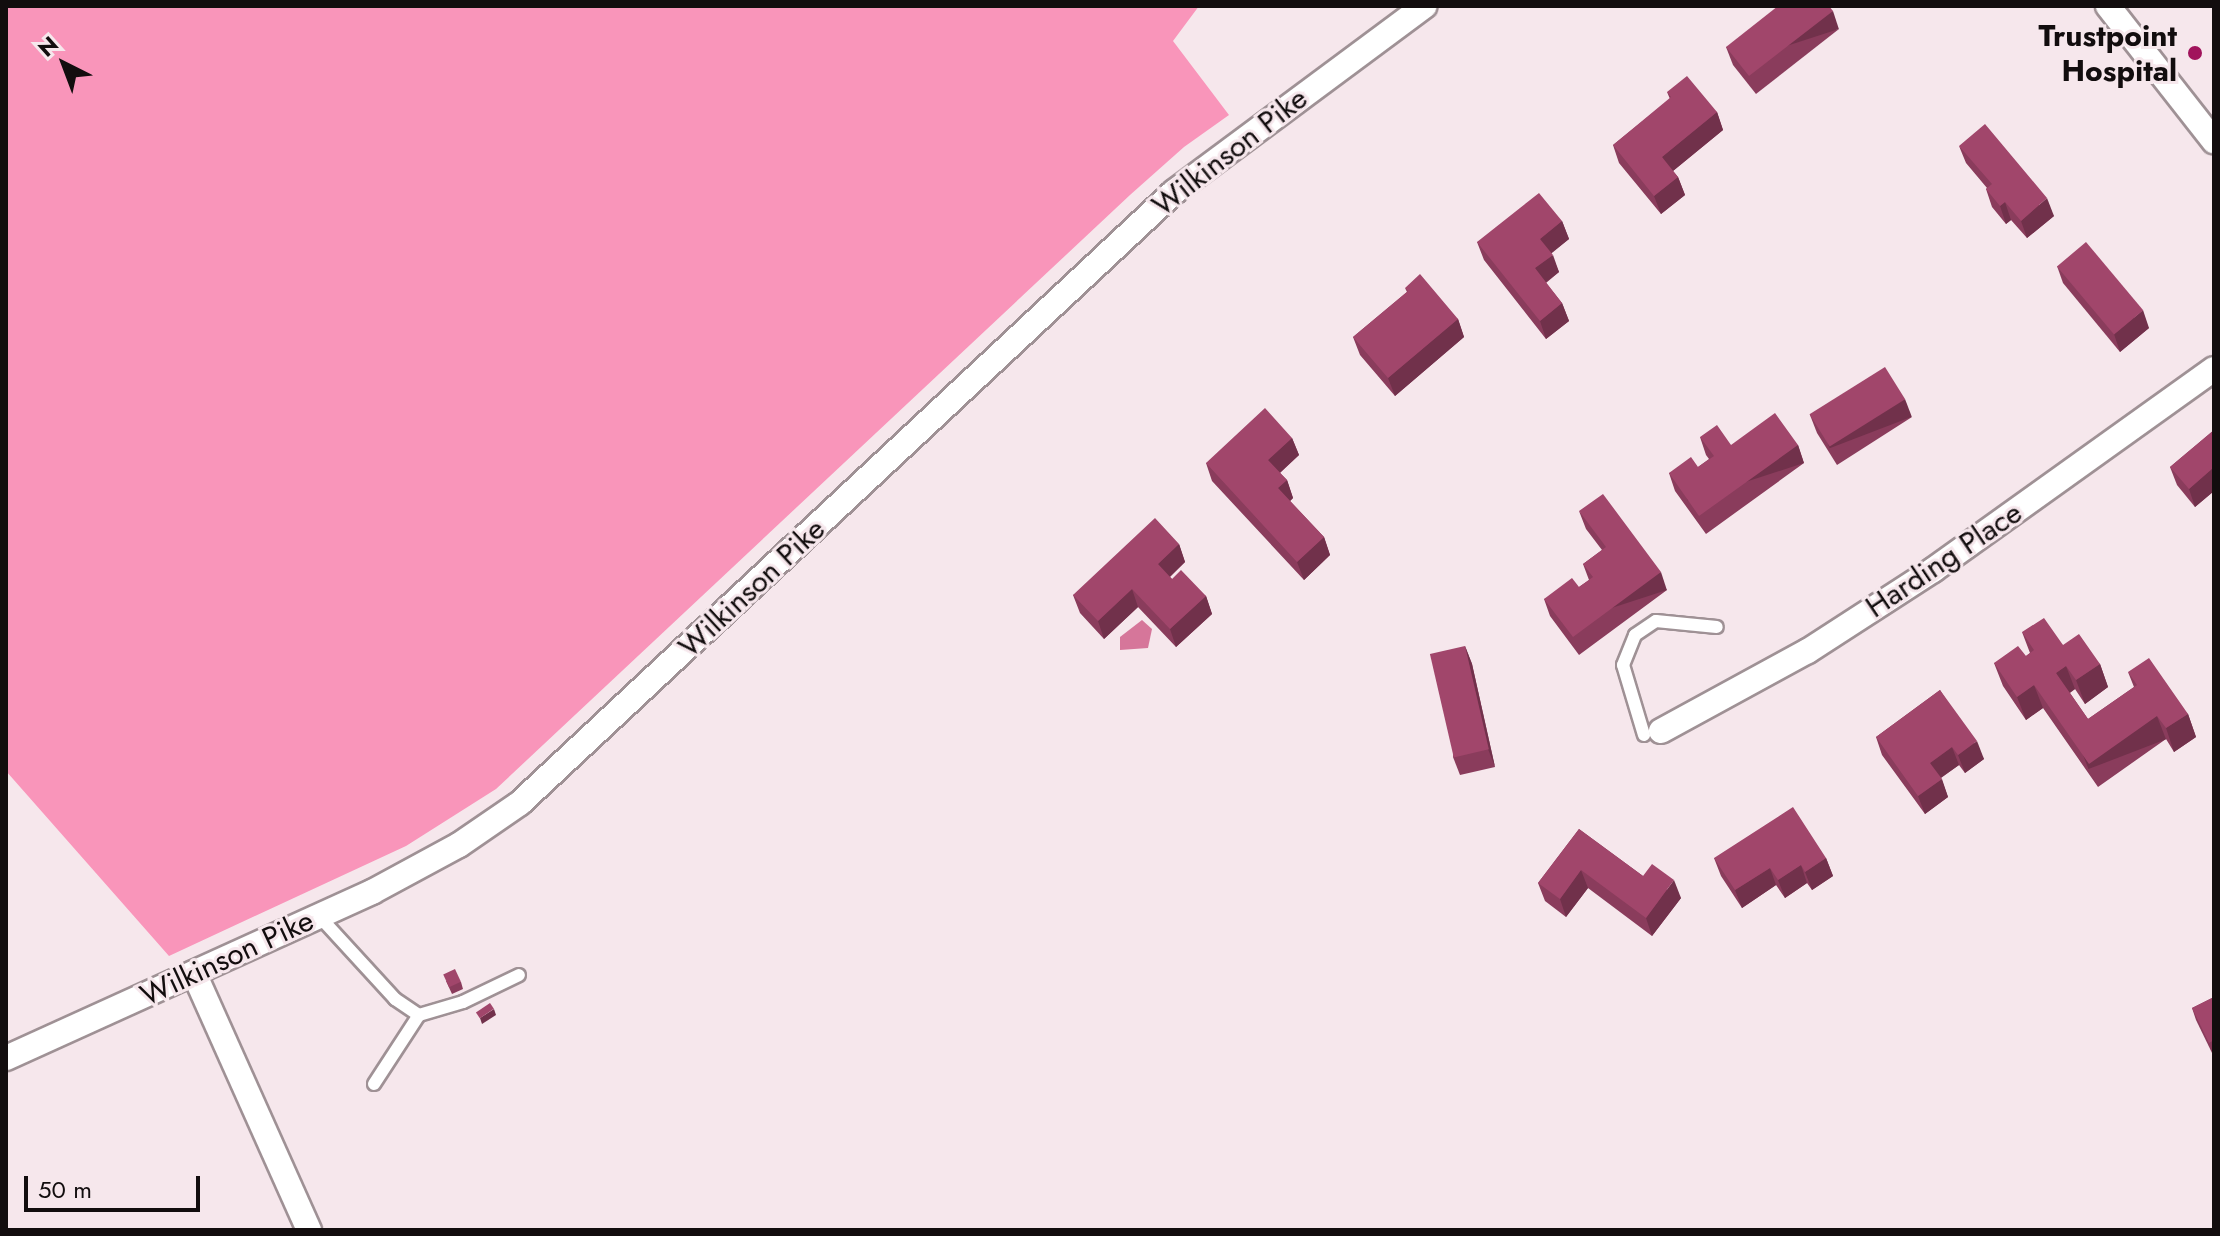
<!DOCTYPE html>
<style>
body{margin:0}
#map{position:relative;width:2220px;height:1236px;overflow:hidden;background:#f6e7ec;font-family:Jost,sans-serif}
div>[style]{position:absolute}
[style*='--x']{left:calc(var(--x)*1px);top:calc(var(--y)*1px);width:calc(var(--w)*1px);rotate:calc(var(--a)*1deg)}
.forest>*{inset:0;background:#f995ba}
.water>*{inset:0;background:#d6769a}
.roads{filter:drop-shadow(2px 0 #9f9195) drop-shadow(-2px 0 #9f9195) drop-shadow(0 2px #9f9195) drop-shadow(0 -2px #9f9195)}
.service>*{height:12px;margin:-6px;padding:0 6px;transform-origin:6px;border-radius:6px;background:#fff}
.minor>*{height:24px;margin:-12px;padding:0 12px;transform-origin:12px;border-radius:12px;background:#fff}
.wall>*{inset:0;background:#8a3c5c}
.shaded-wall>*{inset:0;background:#71314b;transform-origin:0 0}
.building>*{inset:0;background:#a1466b;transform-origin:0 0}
.dots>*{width:22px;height:22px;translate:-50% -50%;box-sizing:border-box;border:4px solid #f6e7ec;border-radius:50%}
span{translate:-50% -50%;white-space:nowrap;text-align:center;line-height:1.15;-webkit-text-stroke:6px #f6e7ec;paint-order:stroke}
.poi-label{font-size:30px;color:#120d0e;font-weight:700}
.right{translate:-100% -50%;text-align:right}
.street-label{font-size:30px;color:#120d0e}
.frame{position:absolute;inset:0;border:8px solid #120d0e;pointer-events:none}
.north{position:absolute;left:24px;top:24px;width:80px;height:80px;-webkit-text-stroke:6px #f6e7ec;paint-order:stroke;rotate:318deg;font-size:22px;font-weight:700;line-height:32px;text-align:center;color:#120d0e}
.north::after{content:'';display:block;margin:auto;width:28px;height:36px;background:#120d0e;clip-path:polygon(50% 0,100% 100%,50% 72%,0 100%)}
.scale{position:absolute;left:24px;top:1176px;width:176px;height:36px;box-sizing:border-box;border:4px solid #120d0e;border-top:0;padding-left:10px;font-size:24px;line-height:28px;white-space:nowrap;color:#120d0e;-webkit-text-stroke:6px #f6e7ec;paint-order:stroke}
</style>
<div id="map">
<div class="forest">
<div style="clip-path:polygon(6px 6px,1199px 6px,1173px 41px,1229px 115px,1184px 147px,1130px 195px,496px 789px,406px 846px,169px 956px,6px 771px)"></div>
</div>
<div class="water">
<div style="clip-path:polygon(1142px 620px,1152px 629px,1148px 648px,1120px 650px,1120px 637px)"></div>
</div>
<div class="roads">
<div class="service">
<div style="--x:1644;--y:735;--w:73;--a:-106.7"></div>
<div style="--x:1623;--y:665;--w:32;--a:-68"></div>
<div style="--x:1635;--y:635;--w:25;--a:-34"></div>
<div style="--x:1656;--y:621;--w:61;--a:5.6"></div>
<div style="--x:319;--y:916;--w:113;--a:47.5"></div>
<div style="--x:395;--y:999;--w:29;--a:34"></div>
<div style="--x:419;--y:1015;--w:46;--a:-16.5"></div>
<div style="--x:463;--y:1002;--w:62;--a:-25.7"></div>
<div style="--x:374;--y:1084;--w:82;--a:-56.9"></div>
</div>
<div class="minor">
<div style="--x:2108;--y:6;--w:172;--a:51.9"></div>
<div style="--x:1661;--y:731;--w:167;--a:-28.6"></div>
<div style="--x:1808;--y:651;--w:149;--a:-32.9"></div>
<div style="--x:1933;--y:570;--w:345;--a:-35.6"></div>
<div style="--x:194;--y:973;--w:282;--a:65.9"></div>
<div style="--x:6;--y:1058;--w:402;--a:-24.4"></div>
<div style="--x:372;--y:892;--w:99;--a:-28.4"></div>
<div style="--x:459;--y:845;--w:74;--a:-34.5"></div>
<div style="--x:520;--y:803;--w:895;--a:-43.05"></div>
<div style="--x:1174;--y:192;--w:312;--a:-36.6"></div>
</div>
</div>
<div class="wall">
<div style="clip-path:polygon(1839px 29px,1756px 94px,1733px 65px,1726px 47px)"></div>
<div style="clip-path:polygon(1667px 92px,1717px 112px,1723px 130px,1673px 171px,1678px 177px,1685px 195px,1661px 214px,1619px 163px,1613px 145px,1670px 99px)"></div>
<div style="clip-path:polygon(1959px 146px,2054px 216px,2027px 238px,2011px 220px,2006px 224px,1992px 207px,1986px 189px,1987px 188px,1966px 163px)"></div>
<div style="clip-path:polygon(1562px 221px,1569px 239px,1551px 253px,1559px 272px,1546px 283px,1562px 303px,1569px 321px,1546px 339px,1484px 260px,1477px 242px)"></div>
<div style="clip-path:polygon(2057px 266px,2149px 328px,2120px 352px,2063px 283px)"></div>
<div style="clip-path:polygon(1405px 288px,1458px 319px,1464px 337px,1395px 396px,1360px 355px,1353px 337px,1407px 292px)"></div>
<div style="clip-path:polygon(1810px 415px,1912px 417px,1837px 465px,1817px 433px)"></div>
<div style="clip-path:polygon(2214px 430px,2214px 491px,2195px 507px,2177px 485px,2170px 467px)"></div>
<div style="clip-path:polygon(1700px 437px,1731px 445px,1798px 445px,1804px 463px,1706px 534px,1675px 491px,1669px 473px,1698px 467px,1709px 459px,1706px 455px)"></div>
<div style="clip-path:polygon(1292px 438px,1299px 455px,1280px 473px,1287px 480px,1293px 498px,1290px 501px,1324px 537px,1330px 555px,1304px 580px,1212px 481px,1206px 463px)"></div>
<div style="clip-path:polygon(1579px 511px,1667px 590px,1579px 655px,1550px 616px,1544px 599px,1579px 587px,1589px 580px,1583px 564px,1602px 550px,1586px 529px)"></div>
<div style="clip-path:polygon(1179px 544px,1185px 562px,1170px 577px,1172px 579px,1206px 596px,1212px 614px,1176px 647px,1138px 607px,1104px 639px,1080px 613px,1073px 595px)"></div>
<div style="clip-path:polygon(2022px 632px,2063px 645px,2100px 664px,2108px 687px,2085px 704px,2075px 689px,2070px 693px,2088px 719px,2134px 687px,2128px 672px,2188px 714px,2196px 737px,2174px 752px,2166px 739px,2098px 787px,2043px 708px,2026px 720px,2003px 686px,1994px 663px,2026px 656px,2030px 653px)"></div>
<div style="clip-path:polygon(1465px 646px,1472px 664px,1495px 767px,1460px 775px,1453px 757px)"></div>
<div style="clip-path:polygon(1940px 690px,1984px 759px,1965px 773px,1959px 765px,1941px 778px,1948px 797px,1925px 814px,1882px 755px,1876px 737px)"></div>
<div style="clip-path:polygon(1579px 829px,1643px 876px,1681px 898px,1652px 936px,1588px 888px,1566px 917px,1545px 901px,1538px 883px)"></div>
<div style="clip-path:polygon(1714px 858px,1826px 858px,1833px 876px,1812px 890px,1807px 883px,1785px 898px,1776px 885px,1742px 908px,1721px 876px)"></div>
<div style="clip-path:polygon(446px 981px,461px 982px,463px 989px,452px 994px)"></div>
<div style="clip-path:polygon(2214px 997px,2214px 1054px,2213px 1055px,2196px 1020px,2192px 1008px)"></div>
</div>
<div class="shaded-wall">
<div style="left:1833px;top:11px;width:19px;height:106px;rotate:72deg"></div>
<div style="clip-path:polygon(1717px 112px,1723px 130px,1668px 175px,1662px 157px)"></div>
<div style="clip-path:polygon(1678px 177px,1685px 195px,1661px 214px,1654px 196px)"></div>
<div style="clip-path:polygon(2047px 198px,2054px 216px,2027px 238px,2021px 221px)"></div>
<div style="clip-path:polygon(2005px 202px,2011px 220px,2006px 224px,2000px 206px)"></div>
<div style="clip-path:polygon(1562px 221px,1569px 239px,1547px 257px,1540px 239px)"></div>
<div style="clip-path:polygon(1553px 255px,1559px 272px,1541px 286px,1535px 268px)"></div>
<div style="clip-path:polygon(1562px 303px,1569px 321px,1546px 339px,1540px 321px)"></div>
<div style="clip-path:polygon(2143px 310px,2149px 328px,2120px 352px,2114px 334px)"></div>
<div style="clip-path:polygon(1458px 319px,1464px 337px,1395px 396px,1388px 378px)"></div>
<div style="left:1905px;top:399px;width:19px;height:88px;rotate:69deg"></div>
<div style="clip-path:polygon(1292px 438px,1299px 455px,1274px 478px,1268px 460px)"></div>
<div style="left:1798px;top:445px;width:19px;height:122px;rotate:72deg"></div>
<div style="clip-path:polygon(2213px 468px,2214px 491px,2195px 507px,2189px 489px)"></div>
<div style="clip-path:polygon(1287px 480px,1293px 498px,1285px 506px,1278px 488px)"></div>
<div style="clip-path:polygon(1324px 537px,1330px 555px,1304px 580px,1297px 562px)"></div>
<div style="clip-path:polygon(1179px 544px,1185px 562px,1164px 582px,1158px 564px)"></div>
<div style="left:1661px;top:572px;width:19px;height:109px;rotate:72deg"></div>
<div style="clip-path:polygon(1132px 589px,1138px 607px,1104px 639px,1098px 621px)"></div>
<div style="clip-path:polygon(1206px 596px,1212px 614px,1176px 647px,1170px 629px)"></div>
<div style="clip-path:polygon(1465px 646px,1472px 664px,1495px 767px,1488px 749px)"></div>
<div style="clip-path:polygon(2100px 664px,2108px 687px,2085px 704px,2076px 680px)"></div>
<div style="clip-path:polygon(2066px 666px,2075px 689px,2064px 696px,2056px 673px)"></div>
<div style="clip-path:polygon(2034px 685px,2043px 708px,2026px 720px,2017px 697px)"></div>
<div style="clip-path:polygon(2188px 714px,2196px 737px,2174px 752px,2166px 728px)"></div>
<div style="left:2157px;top:716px;width:25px;height:83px;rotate:69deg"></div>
<div style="clip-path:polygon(1977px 741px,1984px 759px,1965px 773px,1958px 755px)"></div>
<div style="clip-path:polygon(1952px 747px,1959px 765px,1936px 781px,1930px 763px)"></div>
<div style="clip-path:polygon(1942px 779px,1948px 797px,1925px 814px,1918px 796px)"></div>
<div style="clip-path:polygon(1826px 858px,1833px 876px,1812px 890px,1805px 872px)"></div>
<div style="clip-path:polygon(1801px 865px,1807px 883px,1785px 898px,1778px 880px)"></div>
<div style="clip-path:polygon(1770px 868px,1776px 885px,1742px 908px,1735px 890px)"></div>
<div style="clip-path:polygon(1581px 870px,1588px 888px,1566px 917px,1560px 899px)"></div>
<div style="clip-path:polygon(1674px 880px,1681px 898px,1652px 936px,1646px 918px)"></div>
<div style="clip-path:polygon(494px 1009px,496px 1015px,482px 1024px,480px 1018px)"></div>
</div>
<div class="building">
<div style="clip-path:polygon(1778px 6px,1829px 6px,1833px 11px,1749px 76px,1726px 47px)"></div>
<div style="clip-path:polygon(1687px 76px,1717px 112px,1662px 157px,1678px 177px,1654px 196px,1613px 145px,1671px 97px,1667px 92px)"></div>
<div style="clip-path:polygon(1985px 124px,2047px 198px,2021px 221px,2005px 202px,2000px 206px,1986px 189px,1992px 184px,1959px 146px)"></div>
<div style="clip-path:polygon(1539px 193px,1562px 221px,1540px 239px,1553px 255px,1535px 268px,1562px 303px,1540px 321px,1477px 242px)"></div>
<div style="left:2086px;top:242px;width:89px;height:38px;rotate:50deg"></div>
<div style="clip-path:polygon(1420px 274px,1458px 319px,1388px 378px,1353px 337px,1408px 291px,1405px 288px)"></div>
<div style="left:1885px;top:367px;width:38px;height:89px;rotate:58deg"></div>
<div style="clip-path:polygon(1265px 408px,1292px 438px,1268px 460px,1287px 480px,1278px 488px,1324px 537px,1297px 562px,1206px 463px)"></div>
<div style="clip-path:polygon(1775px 413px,1798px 445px,1699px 516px,1669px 473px,1691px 457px,1698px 467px,1714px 456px,1700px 437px,1717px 425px,1731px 445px)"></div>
<div style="clip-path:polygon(2214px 430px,2214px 469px,2213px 468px,2189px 489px,2170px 467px)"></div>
<div style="clip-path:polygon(1603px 494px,1661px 572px,1573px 637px,1544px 599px,1572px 578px,1579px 587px,1593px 577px,1583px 564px,1606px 547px,1579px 511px)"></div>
<div style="clip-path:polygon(1155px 518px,1179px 544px,1158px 564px,1172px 579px,1181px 570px,1206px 596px,1170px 629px,1132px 589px,1098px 621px,1073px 595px)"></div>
<div style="clip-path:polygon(2044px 618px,2063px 645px,2079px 634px,2100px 664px,2076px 680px,2066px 666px,2056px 673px,2088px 719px,2137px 685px,2128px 672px,2149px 658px,2188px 714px,2166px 728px,2157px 716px,2089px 764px,2034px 685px,2017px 697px,1994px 663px,2018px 646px,2026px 656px,2034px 650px,2022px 632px)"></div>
<div style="left:1465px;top:646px;width:106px;height:36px;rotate:77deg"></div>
<div style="clip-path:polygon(1940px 690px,1977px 741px,1958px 755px,1952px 747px,1930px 763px,1942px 779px,1918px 796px,1876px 737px)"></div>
<div style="clip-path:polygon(1793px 807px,1826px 858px,1805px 872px,1801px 865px,1778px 880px,1770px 868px,1735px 890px,1714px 858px)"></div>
<div style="clip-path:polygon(1579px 829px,1643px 876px,1652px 864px,1674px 880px,1646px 918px,1581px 870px,1560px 899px,1538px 883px)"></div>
<div style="left:455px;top:969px;width:14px;height:13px;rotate:65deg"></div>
<div style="clip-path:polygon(2214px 997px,2214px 1040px,2209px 1043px,2192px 1008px)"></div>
<div style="left:490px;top:1003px;width:7px;height:17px;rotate:56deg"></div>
</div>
<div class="dots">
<div style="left:2195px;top:53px;background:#a1145c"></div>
</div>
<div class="poi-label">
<span class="right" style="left:2177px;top:53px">Trustpoint<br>Hospital</span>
</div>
<div class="street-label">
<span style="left:1230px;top:152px;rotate:-38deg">Wilkinson Pike</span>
<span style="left:1944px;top:560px;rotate:-34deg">Harding Place</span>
<span style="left:752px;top:588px;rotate:-43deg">Wilkinson Pike</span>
<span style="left:227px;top:958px;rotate:-25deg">Wilkinson Pike</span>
</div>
<div class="frame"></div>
<div class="north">N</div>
<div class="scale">50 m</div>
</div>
